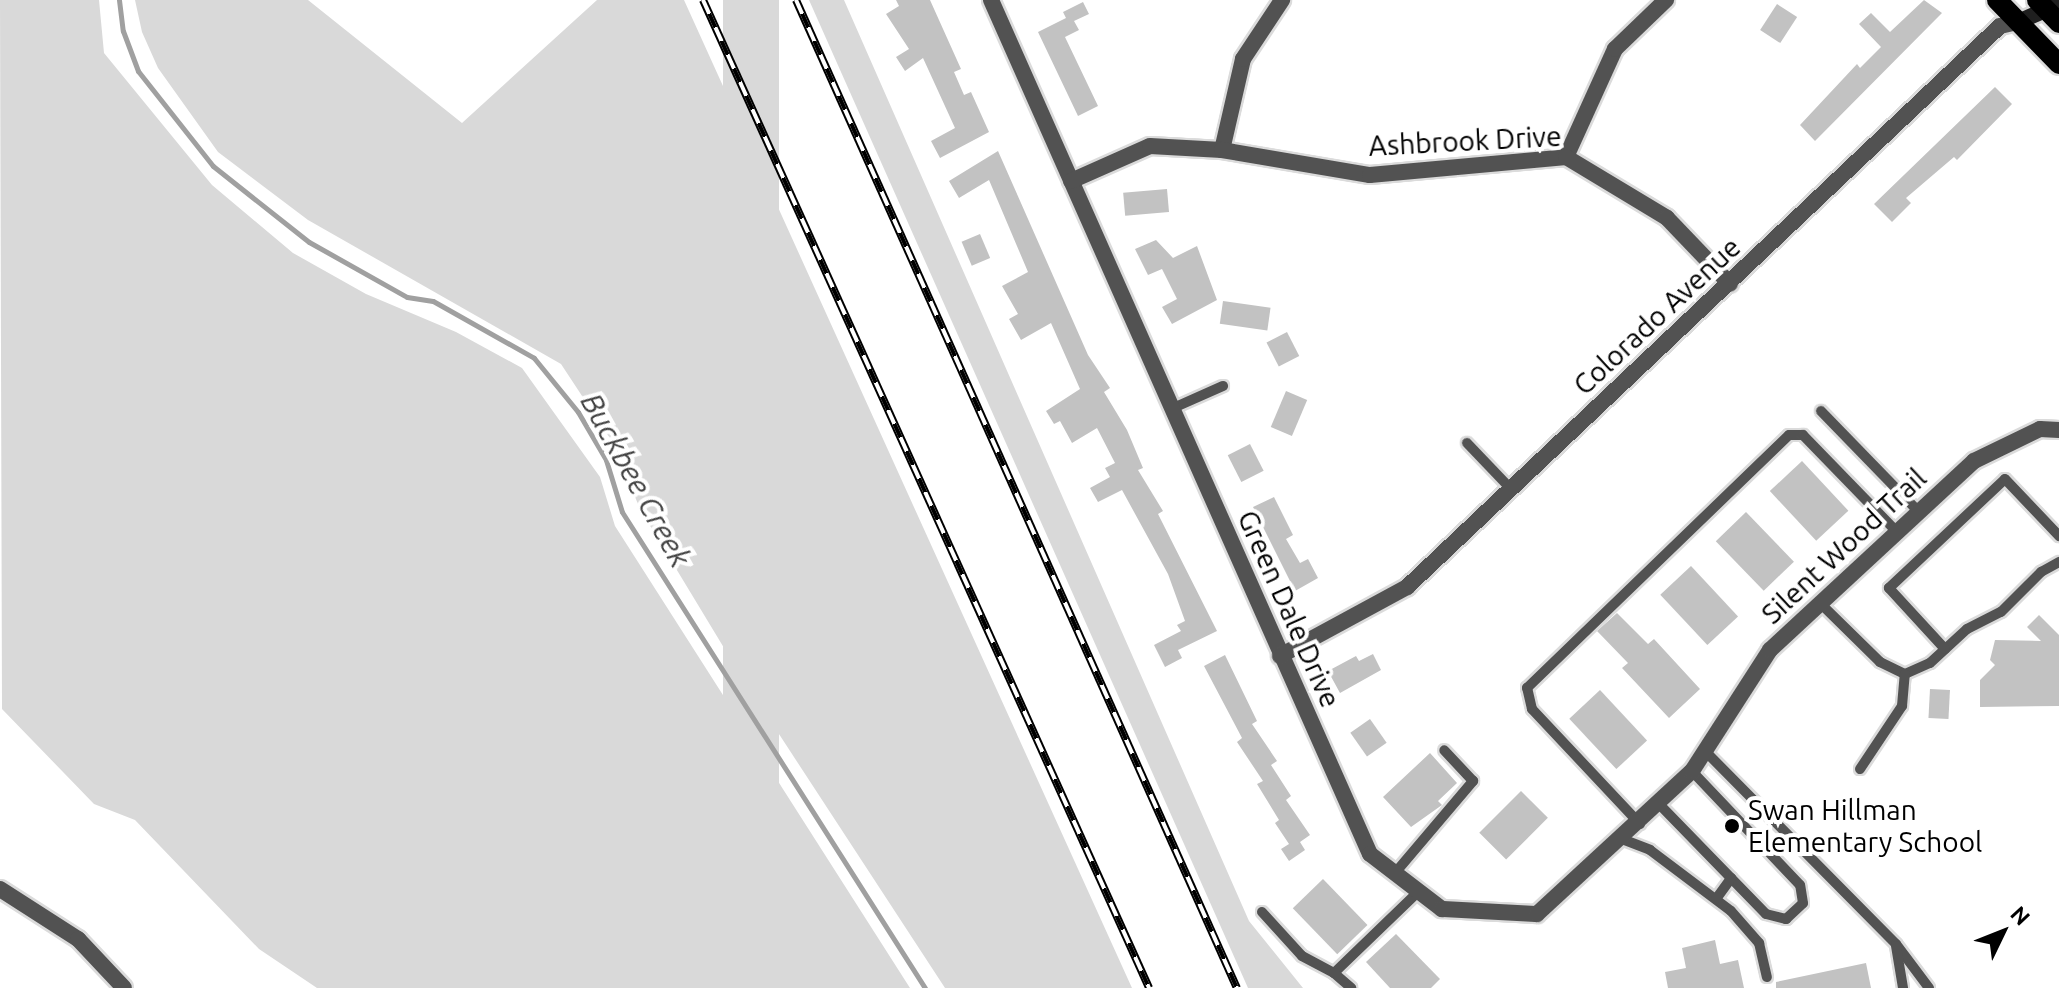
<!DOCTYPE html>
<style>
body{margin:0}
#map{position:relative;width:2059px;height:988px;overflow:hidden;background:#fff;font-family:Ubuntu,sans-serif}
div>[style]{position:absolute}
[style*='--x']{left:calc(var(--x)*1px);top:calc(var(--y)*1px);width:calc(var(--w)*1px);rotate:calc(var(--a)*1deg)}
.green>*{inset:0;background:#d9d9d9;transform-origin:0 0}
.stream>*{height:5px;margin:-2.5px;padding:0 2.5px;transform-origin:2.5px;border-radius:2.5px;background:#a0a0a0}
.building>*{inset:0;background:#c2c2c2;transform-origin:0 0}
.roads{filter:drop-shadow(2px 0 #dbdbdb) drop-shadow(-2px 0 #dbdbdb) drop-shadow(0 2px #dbdbdb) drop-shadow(0 -2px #dbdbdb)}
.lane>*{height:10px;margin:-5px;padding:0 5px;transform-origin:5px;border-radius:5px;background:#525252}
.street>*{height:16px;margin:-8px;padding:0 8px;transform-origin:8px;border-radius:8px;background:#525252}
.secondary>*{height:16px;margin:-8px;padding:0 8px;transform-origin:8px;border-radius:8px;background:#1f1f1f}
.primary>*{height:20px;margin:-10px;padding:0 10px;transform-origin:10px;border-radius:10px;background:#000}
.rail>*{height:8px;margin-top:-4px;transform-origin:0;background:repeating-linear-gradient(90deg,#fff 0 15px,#000 0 30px);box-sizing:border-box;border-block:2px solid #000}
.dots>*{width:22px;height:22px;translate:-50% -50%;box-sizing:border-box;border:4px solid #fff;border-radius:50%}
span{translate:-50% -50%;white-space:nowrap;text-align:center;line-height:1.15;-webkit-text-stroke:8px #fff;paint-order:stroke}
.street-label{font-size:28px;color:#000}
.poi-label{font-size:28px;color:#000}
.left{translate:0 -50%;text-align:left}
.water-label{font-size:30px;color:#414141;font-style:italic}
.north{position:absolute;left:1963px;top:892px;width:80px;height:80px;-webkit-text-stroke:6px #fff;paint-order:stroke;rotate:47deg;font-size:22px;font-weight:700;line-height:32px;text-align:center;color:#000}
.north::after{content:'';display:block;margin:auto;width:28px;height:36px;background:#000;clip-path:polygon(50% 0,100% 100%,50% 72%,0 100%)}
</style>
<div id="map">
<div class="green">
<div style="clip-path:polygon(0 0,99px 0,104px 53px,212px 185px,293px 253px,366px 294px,456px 332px,522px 368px,600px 477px,615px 526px,910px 988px,317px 988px,259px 949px,135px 820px,94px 804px,2px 709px)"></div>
<div style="clip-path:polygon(135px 0,308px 0,462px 123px,597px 0,684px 0,1132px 988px,945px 988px,741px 676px,640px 509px,613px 443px,561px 364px,308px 220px,218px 152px,158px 68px,142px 32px)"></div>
<div style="left:723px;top:0;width:56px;height:1083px"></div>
<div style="clip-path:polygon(809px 0,844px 0,1249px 921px,1303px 988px,1248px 988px)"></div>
</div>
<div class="stream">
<div style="--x:119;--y:0;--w:31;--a:83"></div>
<div style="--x:123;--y:31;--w:43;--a:69.4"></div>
<div style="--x:138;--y:71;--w:121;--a:51.7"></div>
<div style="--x:213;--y:166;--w:122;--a:38.4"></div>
<div style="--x:309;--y:242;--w:112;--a:29.3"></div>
<div style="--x:407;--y:297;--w:26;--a:9"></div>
<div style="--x:433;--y:301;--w:116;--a:29.4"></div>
<div style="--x:534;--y:358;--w:70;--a:50.8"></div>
<div style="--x:578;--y:412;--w:56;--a:59.7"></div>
<div style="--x:606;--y:460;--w:54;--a:72.9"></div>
<div style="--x:622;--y:512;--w:564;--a:57.52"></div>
</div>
<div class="building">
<div style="clip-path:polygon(896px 0,930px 0,961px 69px,954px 72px,964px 95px,971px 92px,989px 132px,940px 158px,931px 141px,955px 128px,923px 58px,905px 71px,896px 57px,909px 49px,886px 14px,899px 6px)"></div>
<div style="clip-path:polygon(1924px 0,1942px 13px,1815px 141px,1800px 125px,1857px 64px,1860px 68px,1881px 47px,1859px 24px,1871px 13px,1890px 32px)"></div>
<div style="clip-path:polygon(1083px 2px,1089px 14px,1074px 21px,1079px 30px,1065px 37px,1098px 106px,1078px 116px,1038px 32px,1066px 18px,1063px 12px)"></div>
<div style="left:1777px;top:4px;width:24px;height:31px;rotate:33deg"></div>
<div style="clip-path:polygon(1995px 87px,2012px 104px,1957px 160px,1954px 157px,1906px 198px,1911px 203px,1892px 222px,1874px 204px)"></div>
<div style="clip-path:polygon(998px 151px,1088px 355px,1110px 388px,1104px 392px,1127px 430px,1143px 468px,1138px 470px,1163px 511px,1158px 514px,1217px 631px,1178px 650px,1182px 658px,1165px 667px,1154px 645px,1181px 631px,1177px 625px,1185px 621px,1168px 574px,1122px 490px,1098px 502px,1090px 488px,1110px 477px,1105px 468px,1115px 463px,1097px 428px,1072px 443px,1060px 421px,1054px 424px,1046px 411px,1080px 389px,1051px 323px,1021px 340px,1009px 319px,1018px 314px,1002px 286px,1028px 272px,989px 180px,959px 198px,949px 181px)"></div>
<div style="left:1167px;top:189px;width:23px;height:44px;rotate:85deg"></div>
<div style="left:980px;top:234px;width:26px;height:20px;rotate:67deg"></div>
<div style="clip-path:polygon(1156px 240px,1173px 258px,1197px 246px,1217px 300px,1172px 324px,1162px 307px,1177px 299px,1162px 269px,1148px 275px,1135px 249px)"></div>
<div style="left:1223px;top:301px;width:48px;height:23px;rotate:8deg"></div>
<div style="left:1287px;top:332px;width:27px;height:23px;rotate:63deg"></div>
<div style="left:1286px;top:391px;width:23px;height:39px;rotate:23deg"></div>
<div style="left:1250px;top:444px;width:30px;height:25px;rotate:63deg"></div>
<div style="left:1802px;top:461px;width:68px;height:44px;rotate:47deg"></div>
<div style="clip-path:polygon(1274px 497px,1293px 535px,1286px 539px,1300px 563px,1308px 559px,1318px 578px,1295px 591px,1253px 507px)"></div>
<div style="left:1746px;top:512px;width:69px;height:42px;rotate:46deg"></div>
<div style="left:1691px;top:566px;width:69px;height:42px;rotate:47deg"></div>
<div style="clip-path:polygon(1617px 613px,1648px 644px,1654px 639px,1700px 689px,1669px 718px,1622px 668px,1628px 663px,1597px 631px)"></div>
<div style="clip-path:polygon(2039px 615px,2059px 635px,2059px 706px,1980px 707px,1980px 680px,1995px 665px,1990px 660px,1995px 640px,2041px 641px,2027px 627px)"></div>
<div style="clip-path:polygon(1373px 654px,1381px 670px,1340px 693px,1328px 671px,1356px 656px,1359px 661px)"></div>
<div style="clip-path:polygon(1225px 655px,1257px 721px,1252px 724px,1277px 761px,1271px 765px,1291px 796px,1286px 800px,1310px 835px,1300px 842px,1305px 850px,1289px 861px,1281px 849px,1289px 844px,1275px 823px,1279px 820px,1257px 784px,1263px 781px,1237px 742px,1242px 738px,1204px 666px)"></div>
<div style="left:1930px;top:689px;width:20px;height:29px;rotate:3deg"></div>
<div style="left:1600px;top:690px;width:69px;height:42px;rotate:47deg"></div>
<div style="left:1370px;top:719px;width:29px;height:24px;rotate:55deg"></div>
<div style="clip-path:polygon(1430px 753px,1457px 783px,1438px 801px,1442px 805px,1411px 827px,1383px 797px)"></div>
<div style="left:1521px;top:791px;width:38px;height:59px;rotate:45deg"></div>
<div style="left:1323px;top:879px;width:64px;height:42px;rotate:46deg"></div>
<div style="clip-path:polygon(1396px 934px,1440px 979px,1431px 988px,1390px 988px,1366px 962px)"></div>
<div style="clip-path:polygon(1715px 940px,1720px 964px,1738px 960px,1744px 988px,1668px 988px,1665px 972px,1686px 968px,1682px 948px)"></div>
<div style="clip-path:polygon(1866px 963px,1871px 988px,1776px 988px,1776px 982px)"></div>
</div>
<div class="roads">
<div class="lane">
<div style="--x:1171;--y:409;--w:57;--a:-23.9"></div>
<div style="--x:1821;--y:411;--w:141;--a:45.9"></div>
<div style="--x:1467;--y:443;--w:64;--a:46.3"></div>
<div style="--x:1821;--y:604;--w:83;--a:44.5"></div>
<div style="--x:1880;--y:662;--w:28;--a:26"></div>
<div style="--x:1905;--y:674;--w:27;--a:-24"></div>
<div style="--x:1930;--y:663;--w:50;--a:-42.6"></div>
<div style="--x:1967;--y:629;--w:38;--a:-27"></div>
<div style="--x:2001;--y:612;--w:57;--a:-45"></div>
<div style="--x:2041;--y:572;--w:21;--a:-29"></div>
<div style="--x:1945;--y:649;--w:83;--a:-132.6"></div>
<div style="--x:1889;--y:588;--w:159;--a:-43.2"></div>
<div style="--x:2005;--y:479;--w:79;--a:46.5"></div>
<div style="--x:1707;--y:753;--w:269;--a:45.3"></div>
<div style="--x:1896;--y:944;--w:55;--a:53.1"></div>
<div style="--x:1860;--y:769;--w:76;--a:-56.3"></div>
<div style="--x:1902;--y:706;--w:32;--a:-85"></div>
<div style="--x:1660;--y:805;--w:152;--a:45.8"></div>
<div style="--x:1766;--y:914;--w:21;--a:14"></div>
<div style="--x:1786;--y:919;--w:23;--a:-43"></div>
<div style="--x:1803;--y:903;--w:18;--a:-99"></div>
<div style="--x:1800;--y:885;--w:157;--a:-133.5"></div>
<div style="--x:1640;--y:824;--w:158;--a:-133.2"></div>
<div style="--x:1532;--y:709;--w:22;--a:-103"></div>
<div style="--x:1527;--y:688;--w:364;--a:-44"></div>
<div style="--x:1789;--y:435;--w:14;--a:0"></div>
<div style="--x:1803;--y:435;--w:135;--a:45.9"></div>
<div style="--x:1622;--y:839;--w:30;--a:21"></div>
<div style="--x:1650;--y:850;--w:101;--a:37"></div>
<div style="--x:1731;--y:911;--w:43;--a:48.8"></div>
<div style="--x:1759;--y:943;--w:35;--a:77"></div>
<div style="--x:1395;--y:873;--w:121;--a:-49.7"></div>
<div style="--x:1473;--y:781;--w:42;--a:-133.1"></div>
<div style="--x:1716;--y:899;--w:26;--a:-54"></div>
<div style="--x:1262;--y:912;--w:59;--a:47.7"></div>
<div style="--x:1302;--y:956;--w:36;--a:28"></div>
<div style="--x:1334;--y:973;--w:118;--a:-44"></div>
<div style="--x:1896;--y:946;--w:43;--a:80.5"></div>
<div style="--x:1334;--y:973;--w:23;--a:41"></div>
</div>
<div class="street">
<div style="--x:991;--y:0;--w:934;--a:66.07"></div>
<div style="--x:1370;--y:854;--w:91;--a:37.4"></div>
<div style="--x:1442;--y:909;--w:95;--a:3"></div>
<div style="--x:1537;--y:914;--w:211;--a:-42.7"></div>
<div style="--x:1692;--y:771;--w:144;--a:-57.2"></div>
<div style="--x:1770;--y:650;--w:278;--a:-42.8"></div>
<div style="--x:1974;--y:461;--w:73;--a:-25.9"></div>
<div style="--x:2040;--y:429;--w:19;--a:3"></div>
<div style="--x:1222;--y:150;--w:93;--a:-77"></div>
<div style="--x:1243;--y:59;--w:71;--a:-56.5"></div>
<div style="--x:1566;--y:157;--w:119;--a:-65.6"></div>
<div style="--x:1615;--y:49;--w:71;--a:-43.9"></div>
<div style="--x:1071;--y:181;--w:86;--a:-23.9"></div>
<div style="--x:1150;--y:146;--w:72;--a:3.2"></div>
<div style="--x:1222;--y:150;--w:150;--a:9.6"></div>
<div style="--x:1370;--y:175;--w:197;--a:-5.2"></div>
<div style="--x:1566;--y:157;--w:118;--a:31.1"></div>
<div style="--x:1667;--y:218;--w:91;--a:46.3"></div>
<div style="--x:1280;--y:656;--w:145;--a:-28.5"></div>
<div style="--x:1407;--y:587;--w:816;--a:-43.41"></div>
<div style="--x:2000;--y:26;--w:18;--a:-13"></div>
<div style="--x:0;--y:889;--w:93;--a:32.7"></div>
<div style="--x:78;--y:939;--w:67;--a:46.8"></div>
</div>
<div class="secondary">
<div style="--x:2018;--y:22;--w:45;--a:-23.7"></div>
</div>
<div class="primary">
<div style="--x:1997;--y:0;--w:89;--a:45.9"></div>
<div style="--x:2037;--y:0;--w:32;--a:46"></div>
</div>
</div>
<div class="rail">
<div style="--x:703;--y:0;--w:1084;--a:65.7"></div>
<div style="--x:796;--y:0;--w:1082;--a:65.95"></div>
</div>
<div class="dots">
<div style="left:1732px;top:826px;background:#000"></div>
</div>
<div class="street-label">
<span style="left:1465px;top:141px;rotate:-3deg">Ashbrook Drive</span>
<span style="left:1657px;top:316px;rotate:-43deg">Colorado Avenue</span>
<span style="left:1844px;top:546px;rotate:-43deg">Silent Wood Trail</span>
<span style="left:1289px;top:609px;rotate:66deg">Green Dale Drive</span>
</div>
<div class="poi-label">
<span class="left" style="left:1748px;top:826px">Swan Hillman<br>Elementary School</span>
</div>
<div class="water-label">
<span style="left:636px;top:480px;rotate:61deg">Buckbee Creek</span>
</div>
<div class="north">N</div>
</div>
